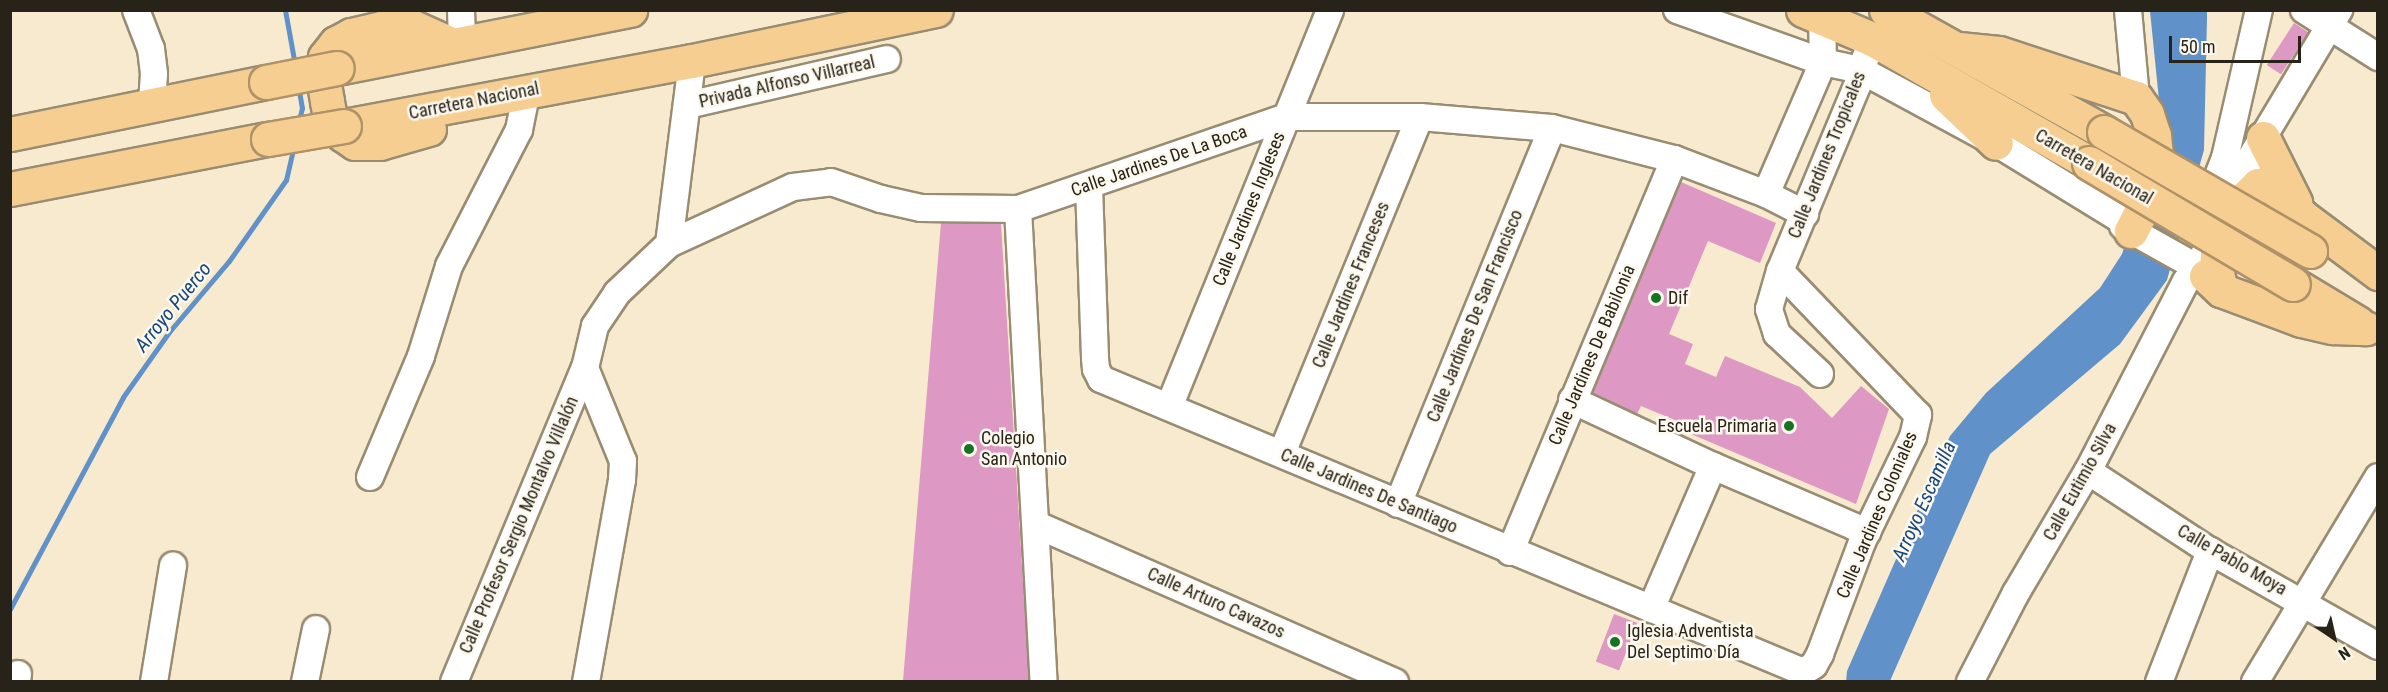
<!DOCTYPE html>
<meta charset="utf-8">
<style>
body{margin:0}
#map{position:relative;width:2388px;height:692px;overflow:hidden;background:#f7eace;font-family:"Roboto Condensed",sans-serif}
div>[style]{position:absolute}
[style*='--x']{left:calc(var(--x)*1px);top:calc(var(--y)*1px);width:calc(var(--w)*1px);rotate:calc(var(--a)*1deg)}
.water>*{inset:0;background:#6191c9}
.stream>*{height:5px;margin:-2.5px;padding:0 2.5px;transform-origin:2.5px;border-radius:2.5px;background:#6191c9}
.building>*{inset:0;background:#dd98c3;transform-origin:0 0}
.roads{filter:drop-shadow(2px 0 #988c72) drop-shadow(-2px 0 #988c72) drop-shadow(0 2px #988c72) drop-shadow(0 -2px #988c72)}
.minor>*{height:26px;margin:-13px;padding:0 13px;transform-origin:13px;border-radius:13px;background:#fff}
.highway>*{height:33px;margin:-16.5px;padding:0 16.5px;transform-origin:16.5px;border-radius:16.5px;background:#f7ce91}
.bridges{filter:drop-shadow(2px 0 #af9267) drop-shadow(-2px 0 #af9267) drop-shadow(0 2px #af9267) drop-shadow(0 -2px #af9267)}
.highway-bridge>*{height:33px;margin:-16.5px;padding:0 16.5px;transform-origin:16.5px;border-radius:16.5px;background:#f7ce91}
.dots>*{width:16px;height:16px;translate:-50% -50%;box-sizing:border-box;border:3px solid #fdf8ed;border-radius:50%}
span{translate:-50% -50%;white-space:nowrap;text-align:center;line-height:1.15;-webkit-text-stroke:5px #fdf8ed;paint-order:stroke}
.street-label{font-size:18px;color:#282319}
.poi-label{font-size:18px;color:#282319}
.left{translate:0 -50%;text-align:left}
.right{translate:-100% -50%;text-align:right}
.water-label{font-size:20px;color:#15477c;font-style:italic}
.frame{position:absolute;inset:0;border:12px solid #282319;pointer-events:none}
.north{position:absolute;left:2304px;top:608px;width:60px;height:60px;-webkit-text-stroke:4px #fdf8ed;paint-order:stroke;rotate:146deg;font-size:16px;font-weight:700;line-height:24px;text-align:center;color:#282319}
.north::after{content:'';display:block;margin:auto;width:21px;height:27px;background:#282319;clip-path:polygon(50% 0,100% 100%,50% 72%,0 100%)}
.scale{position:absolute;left:2169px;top:36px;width:132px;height:27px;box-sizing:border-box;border:3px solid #282319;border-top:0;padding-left:8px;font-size:18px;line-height:21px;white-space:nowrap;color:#282319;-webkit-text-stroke:4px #fdf8ed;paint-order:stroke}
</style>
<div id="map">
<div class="water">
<div style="clip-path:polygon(2150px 11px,2207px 11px,2207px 18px,2204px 150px,2167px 280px,2120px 344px,1990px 454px,1890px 681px,1846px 682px,1847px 671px,1950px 436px,1986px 393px,2100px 288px,2122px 254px,2162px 130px)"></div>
</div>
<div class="stream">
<div style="--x:285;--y:10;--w:56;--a:79.7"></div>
<div style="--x:298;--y:124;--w:16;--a:-76"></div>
<div style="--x:302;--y:108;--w:22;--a:-100"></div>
<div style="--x:10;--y:609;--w:240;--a:-61.9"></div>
<div style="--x:123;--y:397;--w:80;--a:-54.7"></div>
<div style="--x:169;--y:332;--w:93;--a:-49.8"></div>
<div style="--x:229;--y:261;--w:99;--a:-54.9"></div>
<div style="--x:286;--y:180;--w:36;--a:-77"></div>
</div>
<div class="building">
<div style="left:2294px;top:23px;width:17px;height:50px;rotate:33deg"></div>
<div style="clip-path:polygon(1681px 182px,1776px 223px,1760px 263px,1708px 241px,1669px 334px,1693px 344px,1685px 364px,1716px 377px,1725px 356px,1800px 387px,1832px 418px,1861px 386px,1889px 409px,1856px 504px,1691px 434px,1694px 428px,1641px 406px,1637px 414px,1593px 393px)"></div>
<div style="clip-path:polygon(941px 223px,1001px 224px,1029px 681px,903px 681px)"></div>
<div style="left:1614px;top:614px;width:25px;height:51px;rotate:21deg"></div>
</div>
<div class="roads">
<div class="minor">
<div style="--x:136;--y:10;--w:42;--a:69"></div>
<div style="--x:151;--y:49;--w:25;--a:83"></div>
<div style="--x:154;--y:74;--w:32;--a:94"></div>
<div style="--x:461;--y:10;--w:32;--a:88"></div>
<div style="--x:1677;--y:10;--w:155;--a:19.6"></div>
<div style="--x:1823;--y:62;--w:39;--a:12"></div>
<div style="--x:1861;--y:70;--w:153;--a:28.4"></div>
<div style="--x:1996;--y:143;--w:161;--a:31.5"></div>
<div style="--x:2133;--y:227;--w:8;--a:50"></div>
<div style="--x:2128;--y:10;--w:88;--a:84.8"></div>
<div style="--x:2304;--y:10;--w:88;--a:32.4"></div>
<div style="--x:688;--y:105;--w:204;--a:-13"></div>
<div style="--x:1089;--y:186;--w:172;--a:88"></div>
<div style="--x:1095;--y:358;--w:11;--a:85"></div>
<div style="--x:1096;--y:369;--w:11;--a:63"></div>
<div style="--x:1101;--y:379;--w:761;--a:22.65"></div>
<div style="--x:1803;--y:672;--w:13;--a:-32"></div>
<div style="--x:1814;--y:665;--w:13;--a:-61"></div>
<div style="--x:1820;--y:654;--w:120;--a:-69.4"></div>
<div style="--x:1862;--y:542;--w:117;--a:-64.1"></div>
<div style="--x:1913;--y:437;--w:23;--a:-77"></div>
<div style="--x:1918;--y:415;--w:199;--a:-133.8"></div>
<div style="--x:1766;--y:194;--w:144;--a:-66.6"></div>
<div style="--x:1823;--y:62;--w:45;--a:-91.3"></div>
<div style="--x:1018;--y:209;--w:474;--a:86.9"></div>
<div style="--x:2205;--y:209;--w:55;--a:-68.6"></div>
<div style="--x:2225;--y:158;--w:152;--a:-77.1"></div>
<div style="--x:2226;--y:210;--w:56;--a:-64.8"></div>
<div style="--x:2250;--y:159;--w:174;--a:-59.1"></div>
<div style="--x:2123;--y:226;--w:86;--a:29.2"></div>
<div style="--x:669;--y:244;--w:184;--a:-82.8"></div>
<div style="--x:585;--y:368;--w:100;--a:67.8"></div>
<div style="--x:623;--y:461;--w:19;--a:93"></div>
<div style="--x:622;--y:480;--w:205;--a:100.1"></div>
<div style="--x:1820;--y:374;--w:59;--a:-137.1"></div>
<div style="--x:1777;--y:334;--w:26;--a:-108"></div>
<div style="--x:1769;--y:309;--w:40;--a:-74"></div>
<div style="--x:1780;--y:271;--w:203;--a:-67.4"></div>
<div style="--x:1858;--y:84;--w:29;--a:-74"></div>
<div style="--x:1572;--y:400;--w:156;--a:25.1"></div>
<div style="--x:1713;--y:466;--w:168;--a:23.2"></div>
<div style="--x:1169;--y:407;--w:428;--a:-67.9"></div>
<div style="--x:1282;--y:453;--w:363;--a:-67.7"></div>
<div style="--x:2088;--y:471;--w:146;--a:33.3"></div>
<div style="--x:2210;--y:551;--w:193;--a:29.5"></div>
<div style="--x:370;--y:477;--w:131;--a:-67.1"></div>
<div style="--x:421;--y:356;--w:94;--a:-72.7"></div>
<div style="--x:449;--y:266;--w:153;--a:-62.8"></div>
<div style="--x:519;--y:130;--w:41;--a:-78.7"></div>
<div style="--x:1398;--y:504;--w:406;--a:-67.7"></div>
<div style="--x:1037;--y:525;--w:391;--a:23.7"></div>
<div style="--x:1510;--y:552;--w:426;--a:-67.3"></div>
<div style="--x:1651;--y:609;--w:156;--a:-66.6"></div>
<div style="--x:17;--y:682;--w:8;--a:-83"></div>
<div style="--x:154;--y:682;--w:118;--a:-80.7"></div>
<div style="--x:305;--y:682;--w:54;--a:-78.3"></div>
<div style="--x:454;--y:682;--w:340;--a:-67.4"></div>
<div style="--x:585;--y:368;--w:43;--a:-76.6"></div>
<div style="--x:595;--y:326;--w:40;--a:-56"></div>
<div style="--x:617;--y:293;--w:71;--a:-43.3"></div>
<div style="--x:669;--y:244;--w:136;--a:-24.7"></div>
<div style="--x:793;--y:187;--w:38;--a:-7"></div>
<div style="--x:831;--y:182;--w:53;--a:18.8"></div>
<div style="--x:881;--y:199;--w:41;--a:12.7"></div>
<div style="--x:921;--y:208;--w:97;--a:0.6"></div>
<div style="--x:1018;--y:209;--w:283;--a:-18.9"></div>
<div style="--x:1286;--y:117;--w:134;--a:0"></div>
<div style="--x:1420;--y:117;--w:132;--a:4.8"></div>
<div style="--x:1552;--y:128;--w:126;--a:14.3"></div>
<div style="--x:1674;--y:159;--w:98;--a:20.8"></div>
<div style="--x:1766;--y:194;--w:44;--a:27.1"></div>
<div style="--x:1970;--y:682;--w:100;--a:-62.7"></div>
<div style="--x:2016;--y:593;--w:142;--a:-59.5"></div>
<div style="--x:2088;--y:471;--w:214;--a:-62.7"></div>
<div style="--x:2186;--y:281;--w:18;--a:-47"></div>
<div style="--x:2198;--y:268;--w:22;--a:-66"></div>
<div style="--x:2159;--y:682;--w:141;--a:-68.7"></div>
<div style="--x:2255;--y:682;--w:239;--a:-59"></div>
</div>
<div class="highway">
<div style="--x:1803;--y:10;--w:75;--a:22.8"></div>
<div style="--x:1872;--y:39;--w:250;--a:29.7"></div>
<div style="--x:1886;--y:10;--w:250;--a:29.2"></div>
<div style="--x:1959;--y:49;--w:40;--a:5.7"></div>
<div style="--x:1999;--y:53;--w:144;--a:18.2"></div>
<div style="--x:2136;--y:98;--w:19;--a:55"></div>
<div style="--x:2147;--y:114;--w:22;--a:72"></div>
<div style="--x:2154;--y:135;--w:31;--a:84"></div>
<div style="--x:2157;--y:166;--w:18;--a:96"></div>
<div style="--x:2155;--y:184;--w:53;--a:117.1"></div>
<div style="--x:337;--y:68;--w:299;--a:-11.2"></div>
<div style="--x:1946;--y:95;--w:69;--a:43.8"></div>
<div style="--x:344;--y:126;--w:354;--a:-10.6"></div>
<div style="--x:692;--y:61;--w:249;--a:-11.8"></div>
<div style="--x:429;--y:129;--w:51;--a:164.1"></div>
<div style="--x:380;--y:143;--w:25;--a:180"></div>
<div style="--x:355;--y:143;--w:14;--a:-146"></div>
<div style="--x:343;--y:135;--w:22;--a:-126"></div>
<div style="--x:330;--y:117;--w:16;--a:-101"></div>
<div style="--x:327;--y:101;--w:23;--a:-100"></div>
<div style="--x:323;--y:78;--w:21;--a:-85"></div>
<div style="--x:325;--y:57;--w:18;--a:-52"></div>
<div style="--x:336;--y:43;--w:17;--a:-28"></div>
<div style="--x:351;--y:35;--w:31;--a:-13"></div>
<div style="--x:381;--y:28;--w:30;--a:-4"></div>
<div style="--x:411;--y:26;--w:44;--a:24.2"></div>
<div style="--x:10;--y:134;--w:261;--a:-11.5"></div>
<div style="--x:2263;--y:138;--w:72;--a:63.4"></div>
<div style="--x:10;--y:189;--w:263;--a:-11"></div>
<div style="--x:2206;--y:276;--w:21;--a:43"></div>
<div style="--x:2221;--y:290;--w:85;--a:20.6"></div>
<div style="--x:2301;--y:320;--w:32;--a:13"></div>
<div style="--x:2332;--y:327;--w:34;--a:2"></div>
<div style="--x:2293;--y:284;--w:76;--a:31"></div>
<div style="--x:2221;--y:290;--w:23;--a:-103"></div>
<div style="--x:2216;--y:268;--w:14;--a:-86"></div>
<div style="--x:2217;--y:254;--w:56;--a:-65.7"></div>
<div style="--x:2240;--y:203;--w:25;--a:-45"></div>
<div style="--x:2258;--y:185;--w:14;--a:4"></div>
<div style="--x:2272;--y:186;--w:44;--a:45"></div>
<div style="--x:2303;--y:217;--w:94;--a:36.7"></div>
</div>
</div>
<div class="bridges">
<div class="highway-bridge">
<div style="--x:266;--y:82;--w:72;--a:-11.2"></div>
<div style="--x:2104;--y:132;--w:238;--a:30"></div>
<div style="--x:268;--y:139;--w:77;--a:-9.7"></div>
<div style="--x:2089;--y:163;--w:237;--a:30.7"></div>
</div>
</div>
<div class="dots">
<div style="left:1656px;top:298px;background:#157423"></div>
<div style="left:1789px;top:426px;background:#157423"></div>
<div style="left:969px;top:449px;background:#157423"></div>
<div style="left:1615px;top:642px;background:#157423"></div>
</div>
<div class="street-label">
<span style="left:787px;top:82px;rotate:-13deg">Privada Alfonso Villarreal</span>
<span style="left:474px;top:101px;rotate:-11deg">Carretera Nacional</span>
<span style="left:1827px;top:155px;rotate:-68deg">Calle Jardines Tropicales</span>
<span style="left:1159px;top:161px;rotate:-19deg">Calle Jardines De La Boca</span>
<span style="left:2094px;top:167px;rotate:30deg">Carretera Nacional</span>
<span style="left:1249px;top:209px;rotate:-68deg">Calle Jardines Ingleses</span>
<span style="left:1351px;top:285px;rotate:-68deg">Calle Jardines Franceses</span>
<span style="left:1475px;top:316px;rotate:-68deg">Calle Jardines De San Francisco</span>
<span style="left:1592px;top:355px;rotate:-67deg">Calle Jardines De Babilonia</span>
<span style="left:2080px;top:482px;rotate:-61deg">Calle Eutimio Silva</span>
<span style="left:1369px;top:491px;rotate:23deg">Calle Jardines De Santiago</span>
<span style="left:1877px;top:515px;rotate:-67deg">Calle Jardines Coloniales</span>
<span style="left:519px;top:525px;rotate:-67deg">Calle Profesor Sergio Montalvo Villalón</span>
<span style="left:2232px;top:560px;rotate:30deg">Calle Pablo Moya</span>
<span style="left:1216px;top:603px;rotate:24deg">Calle Arturo Cavazos</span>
</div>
<div class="poi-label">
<span class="left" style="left:1668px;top:298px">Dif</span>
<span class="right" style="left:1777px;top:426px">Escuela Primaria</span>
<span class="left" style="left:981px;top:449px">Colegio<br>San Antonio</span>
<span class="left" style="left:1627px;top:642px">Iglesia Adventista<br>Del Septimo Día</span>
</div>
<div class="water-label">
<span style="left:173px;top:307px;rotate:-51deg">Arroyo Puerco</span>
<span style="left:1924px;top:501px;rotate:-66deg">Arroyo Escamilla</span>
</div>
<div class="frame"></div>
<div class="north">N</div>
<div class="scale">50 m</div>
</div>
